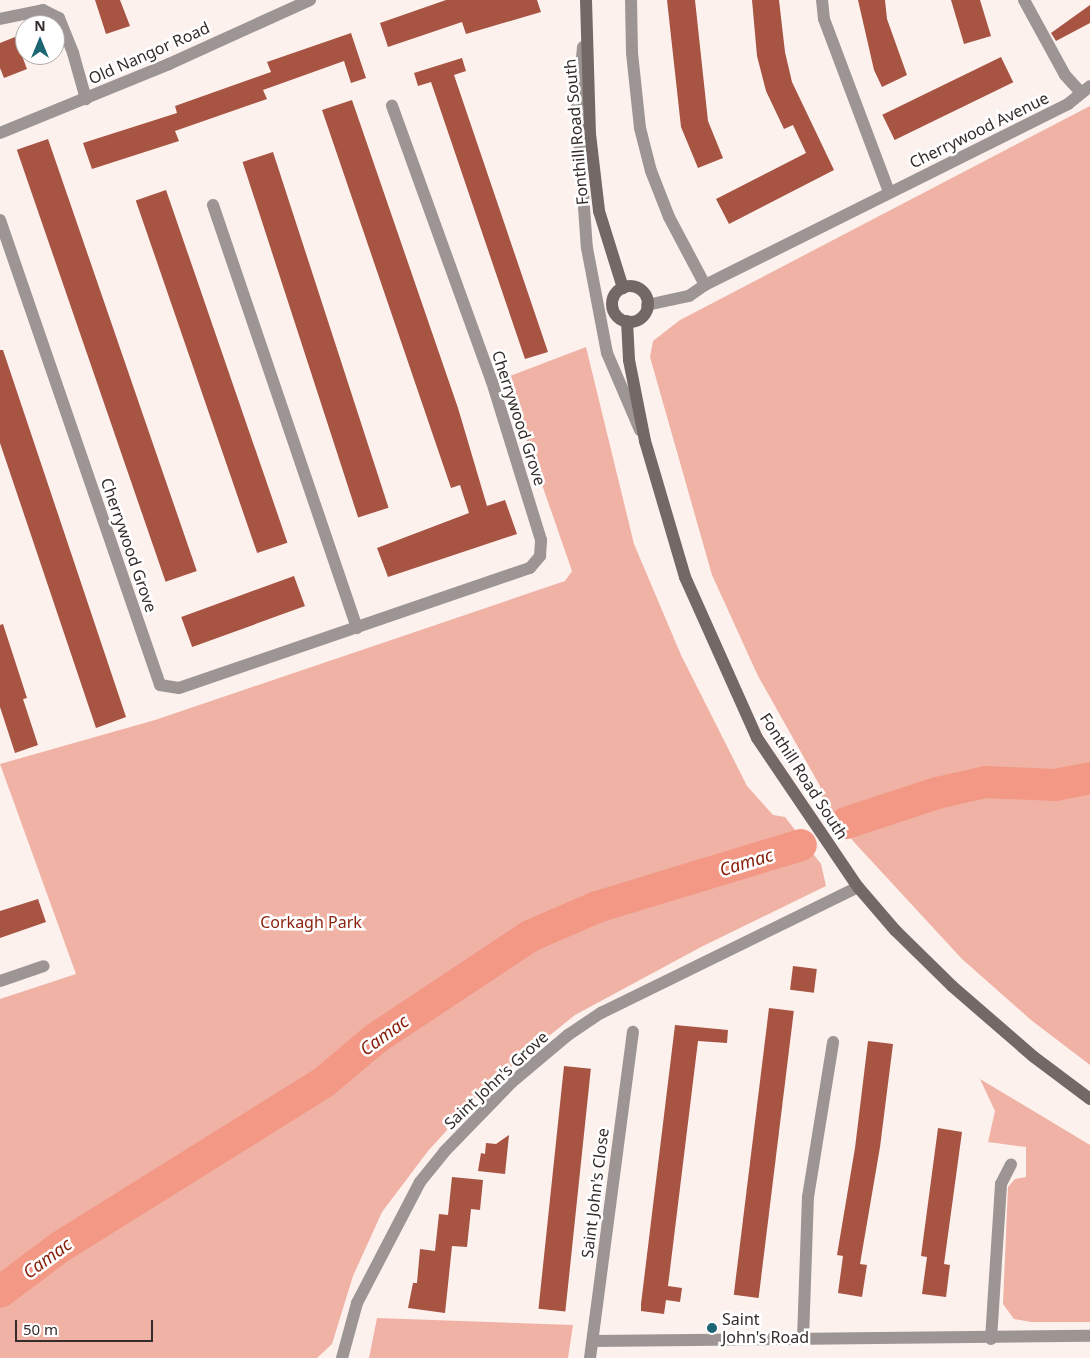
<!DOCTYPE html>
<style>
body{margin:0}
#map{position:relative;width:1090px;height:1358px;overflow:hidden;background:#fdf1ee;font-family:"Noto Sans",sans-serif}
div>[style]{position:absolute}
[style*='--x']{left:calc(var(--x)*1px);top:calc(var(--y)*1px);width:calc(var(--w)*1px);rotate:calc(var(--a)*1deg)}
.green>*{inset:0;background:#f0b2a4}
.river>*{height:32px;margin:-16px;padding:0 16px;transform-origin:16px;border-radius:16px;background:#f29885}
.building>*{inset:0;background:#a75443;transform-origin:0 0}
.minor>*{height:12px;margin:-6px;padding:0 6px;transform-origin:6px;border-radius:6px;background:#9d9593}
.tertiary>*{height:12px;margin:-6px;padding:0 6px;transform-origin:6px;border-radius:6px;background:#9d9593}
.secondary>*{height:12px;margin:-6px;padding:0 6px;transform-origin:6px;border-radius:6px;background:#746866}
.secondary>.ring{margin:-6px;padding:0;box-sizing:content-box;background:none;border:12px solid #746866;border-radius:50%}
.dots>*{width:14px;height:14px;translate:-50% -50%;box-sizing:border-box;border:2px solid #fff;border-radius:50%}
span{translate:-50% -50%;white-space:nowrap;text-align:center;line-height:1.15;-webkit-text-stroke:5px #fff;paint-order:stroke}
.street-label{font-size:16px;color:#342c2a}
.park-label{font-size:16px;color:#8b230f}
.poi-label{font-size:16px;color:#342c2a}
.left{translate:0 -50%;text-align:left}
.water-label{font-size:18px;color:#871f0a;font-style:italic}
.north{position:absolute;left:15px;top:15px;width:50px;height:50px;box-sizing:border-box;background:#fff;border:1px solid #aeabaa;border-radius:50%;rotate:0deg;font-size:14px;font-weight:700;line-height:20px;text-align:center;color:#342c2a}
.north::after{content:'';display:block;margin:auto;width:18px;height:22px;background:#1c6572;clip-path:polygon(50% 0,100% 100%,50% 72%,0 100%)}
.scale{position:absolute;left:15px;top:1320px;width:138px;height:22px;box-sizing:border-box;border:2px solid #342c2a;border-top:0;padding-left:6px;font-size:15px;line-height:18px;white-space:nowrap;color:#342c2a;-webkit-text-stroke:4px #fff;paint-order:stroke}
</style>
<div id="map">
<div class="green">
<div style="clip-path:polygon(1090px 106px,1090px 1065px,1031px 1020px,962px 959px,853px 841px,823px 800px,820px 786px,758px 676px,712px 575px,650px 357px,653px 341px,680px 320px)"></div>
<div style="clip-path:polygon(586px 347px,634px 544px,681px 655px,747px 786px,773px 815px,785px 817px,821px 864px,826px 886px,701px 947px,575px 1015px,488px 1085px,428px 1151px,382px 1212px,353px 1276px,332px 1344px,317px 1358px,0 1358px,0 999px,76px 974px,0 764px,155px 720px,565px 581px,572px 571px,505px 378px)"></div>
<div style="clip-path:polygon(980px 1079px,1090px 1145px,1090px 1322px,1031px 1322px,1014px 1319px,1003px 1304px,1008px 1187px,1015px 1179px,1026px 1177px,1026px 1147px,988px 1142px,995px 1111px)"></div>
<div style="clip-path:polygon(377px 1318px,573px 1325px,568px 1358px,369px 1358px)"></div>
</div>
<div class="river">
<div style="--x:846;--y:823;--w:96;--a:-18.2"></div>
<div style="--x:937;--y:793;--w:50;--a:-12.7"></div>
<div style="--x:986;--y:782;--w:69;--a:2.5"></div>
<div style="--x:1055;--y:785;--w:36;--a:-11"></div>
<div style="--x:0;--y:1292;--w:75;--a:-36.9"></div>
<div style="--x:60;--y:1247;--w:311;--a:-32"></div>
<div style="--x:324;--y:1082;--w:67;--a:-40.1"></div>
<div style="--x:375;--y:1039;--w:186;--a:-33.6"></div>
<div style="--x:530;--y:936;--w:73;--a:-23.4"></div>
<div style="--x:597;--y:907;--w:213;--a:-16.9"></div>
</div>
<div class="building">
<div style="clip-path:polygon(95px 0,120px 0,130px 26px,106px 34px)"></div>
<div style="clip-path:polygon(446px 0,537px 0,541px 12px,466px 34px,462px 22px,388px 47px,380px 23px)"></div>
<div style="clip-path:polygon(667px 0,695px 0,708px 121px,723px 158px,698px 168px,681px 127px)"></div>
<div style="clip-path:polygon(752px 0,779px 0,785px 52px,792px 82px,834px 170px,729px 224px,716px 199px,806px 153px,793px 125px,784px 129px,766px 91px,757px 56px)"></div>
<div style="clip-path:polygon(858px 0,885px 0,887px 19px,907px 75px,882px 87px,874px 70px)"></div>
<div style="clip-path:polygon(951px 0,980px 0,991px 36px,964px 44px)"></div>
<div style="clip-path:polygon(1090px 5px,1090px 23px,1056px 41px,1051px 33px)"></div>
<div style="clip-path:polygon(351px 33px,366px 78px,351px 83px,344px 61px,263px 90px,267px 99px,175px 131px,179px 141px,92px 169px,83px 143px,177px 113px,175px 106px,271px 72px,267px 62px)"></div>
<div style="clip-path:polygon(15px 37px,27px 69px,4px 78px,0 68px,0 43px)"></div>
<div style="left:1001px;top:57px;width:28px;height:132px;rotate:64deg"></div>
<div style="clip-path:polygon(462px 58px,466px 71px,454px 75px,548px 352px,525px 359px,431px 82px,418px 86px,414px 73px)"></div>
<div style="clip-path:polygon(352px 100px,458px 408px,487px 506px,505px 500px,517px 534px,388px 577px,377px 548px,469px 513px,460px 485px,451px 488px,322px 110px)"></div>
<div style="left:48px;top:139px;width:457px;height:33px;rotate:71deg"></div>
<div style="left:273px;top:152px;width:374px;height:32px;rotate:72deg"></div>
<div style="left:166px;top:190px;width:373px;height:32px;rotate:71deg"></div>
<div style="clip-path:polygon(0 350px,3px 350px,126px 717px,96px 728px,0 443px)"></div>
<div style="left:294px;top:576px;width:32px;height:120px;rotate:70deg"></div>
<div style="clip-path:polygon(3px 624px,27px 698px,23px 699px,38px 745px,15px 753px,0 707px,0 625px)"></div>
<div style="clip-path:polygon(38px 899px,46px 922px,0 938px,0 911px)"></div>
<div style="left:793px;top:966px;width:24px;height:24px;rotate:7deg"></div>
<div style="left:769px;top:1008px;width:25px;height:289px;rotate:7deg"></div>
<div style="clip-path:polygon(675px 1025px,728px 1030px,727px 1043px,698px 1041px,668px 1286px,682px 1288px,680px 1302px,666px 1300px,664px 1314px,641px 1311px,641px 1304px)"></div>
<div style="clip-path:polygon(868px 1041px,893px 1044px,880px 1147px,860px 1264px,867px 1265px,862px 1297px,838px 1293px,843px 1256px,837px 1255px,855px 1148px)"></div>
<div style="left:564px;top:1066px;width:27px;height:244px;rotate:6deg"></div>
<div style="clip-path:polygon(938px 1128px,962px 1132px,944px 1264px,950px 1265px,946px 1297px,922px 1294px,927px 1257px,921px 1256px)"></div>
<div style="clip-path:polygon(509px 1135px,505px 1174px,478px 1171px,481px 1153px,485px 1154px,486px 1143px,496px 1144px)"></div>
<div style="clip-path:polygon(452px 1177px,483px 1180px,480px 1210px,471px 1209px,467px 1247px,452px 1246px,445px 1313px,408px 1308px,413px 1283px,417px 1283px,420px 1249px,435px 1251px,439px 1214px,448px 1215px)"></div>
</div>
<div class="minor">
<div style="--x:631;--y:0;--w:53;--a:88.9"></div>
<div style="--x:632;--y:53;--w:75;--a:83.9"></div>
<div style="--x:640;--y:128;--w:44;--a:75.7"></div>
<div style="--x:651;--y:171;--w:49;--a:68.6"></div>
<div style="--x:669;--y:217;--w:77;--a:62.1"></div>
<div style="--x:822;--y:0;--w:19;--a:84"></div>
<div style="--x:824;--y:19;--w:185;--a:69.4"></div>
<div style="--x:1024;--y:0;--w:85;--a:61.3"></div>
<div style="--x:1065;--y:75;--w:24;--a:48"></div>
<div style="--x:0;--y:19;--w:44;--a:-11.8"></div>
<div style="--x:43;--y:10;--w:18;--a:27"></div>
<div style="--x:59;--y:18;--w:38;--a:68"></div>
<div style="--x:73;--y:53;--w:48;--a:74.2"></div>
<div style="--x:583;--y:47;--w:63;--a:95.4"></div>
<div style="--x:577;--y:110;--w:138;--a:85.9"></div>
<div style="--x:587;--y:248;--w:107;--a:79.2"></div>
<div style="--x:607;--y:353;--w:84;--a:66.8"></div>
<div style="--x:213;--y:205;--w:447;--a:71.2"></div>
<div style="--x:0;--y:220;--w:492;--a:71"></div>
<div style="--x:160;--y:685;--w:19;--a:9"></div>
<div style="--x:179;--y:688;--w:371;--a:-18.9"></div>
<div style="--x:530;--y:568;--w:16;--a:-50"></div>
<div style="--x:540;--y:556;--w:16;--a:-86"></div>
<div style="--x:541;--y:540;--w:165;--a:-107.2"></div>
<div style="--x:492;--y:382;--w:294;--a:-109.9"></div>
<div style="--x:647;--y:305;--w:43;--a:-12.1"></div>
<div style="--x:689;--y:296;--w:19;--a:-35"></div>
<div style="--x:705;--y:285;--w:406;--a:-26.5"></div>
<div style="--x:1068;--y:104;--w:28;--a:-39"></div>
<div style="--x:0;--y:981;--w:46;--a:-18.8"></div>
<div style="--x:803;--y:1339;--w:142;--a:-88"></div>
<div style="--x:808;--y:1197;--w:157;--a:-80.8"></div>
<div style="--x:991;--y:1339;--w:155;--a:-86.3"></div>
<div style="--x:1001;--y:1184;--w:22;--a:-63"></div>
<div style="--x:593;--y:1341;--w:497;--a:-0.6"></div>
<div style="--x:342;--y:1358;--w:57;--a:-74.7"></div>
<div style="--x:357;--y:1303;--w:136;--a:-62.5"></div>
<div style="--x:420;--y:1182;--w:38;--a:-51"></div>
<div style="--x:444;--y:1152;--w:96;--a:-45.8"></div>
<div style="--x:511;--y:1083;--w:75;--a:-40.1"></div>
<div style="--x:568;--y:1035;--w:40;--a:-34"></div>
<div style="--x:601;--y:1013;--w:286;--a:-26.1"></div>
<div style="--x:590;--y:1358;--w:329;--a:-82.5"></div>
</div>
<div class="tertiary">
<div style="--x:0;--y:133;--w:183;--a:-22.2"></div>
<div style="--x:169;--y:64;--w:155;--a:-24.4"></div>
</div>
<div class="secondary">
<div style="--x:586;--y:0;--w:134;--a:88.3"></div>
<div style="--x:590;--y:134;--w:78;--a:83.3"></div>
<div style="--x:599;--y:211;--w:81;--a:72.7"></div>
<div class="ring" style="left:612px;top:286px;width:24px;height:24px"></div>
<div style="--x:627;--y:321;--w:39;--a:87"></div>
<div style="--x:629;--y:360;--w:83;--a:78.8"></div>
<div style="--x:645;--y:441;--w:142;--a:73.6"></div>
<div style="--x:685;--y:577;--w:176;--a:65.9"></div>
<div style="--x:757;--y:738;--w:180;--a:55.9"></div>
<div style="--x:858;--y:887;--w:57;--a:49.3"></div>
<div style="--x:895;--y:930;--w:80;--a:44.5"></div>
<div style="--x:952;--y:986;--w:108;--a:40.9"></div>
<div style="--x:1034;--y:1057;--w:70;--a:36.9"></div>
</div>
<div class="dots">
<div style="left:712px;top:1328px;background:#1c6572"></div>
</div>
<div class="street-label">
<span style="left:149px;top:53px;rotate:-24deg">Old Nangor Road</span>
<span style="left:979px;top:130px;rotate:-26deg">Cherrywood Avenue</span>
<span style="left:576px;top:132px;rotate:-95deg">Fonthill Road South</span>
<span style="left:519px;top:418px;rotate:72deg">Cherrywood Grove</span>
<span style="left:129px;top:545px;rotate:71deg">Cherrywood Grove</span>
<span style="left:804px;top:776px;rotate:57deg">Fonthill Road South</span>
<span style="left:496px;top:1080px;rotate:-43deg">Saint John's Grove</span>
<span style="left:595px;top:1193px;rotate:-83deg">Saint John's Close</span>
</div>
<div class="park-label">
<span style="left:311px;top:922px">Corkagh Park</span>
</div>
<div class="poi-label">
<span class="left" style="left:722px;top:1328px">Saint<br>John's Road</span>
</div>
<div class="water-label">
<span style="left:746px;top:862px;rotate:-17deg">Camac</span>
<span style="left:384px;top:1035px;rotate:-36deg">Camac</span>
<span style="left:47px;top:1258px;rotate:-36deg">Camac</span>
</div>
<div class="north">N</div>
<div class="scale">50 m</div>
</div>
